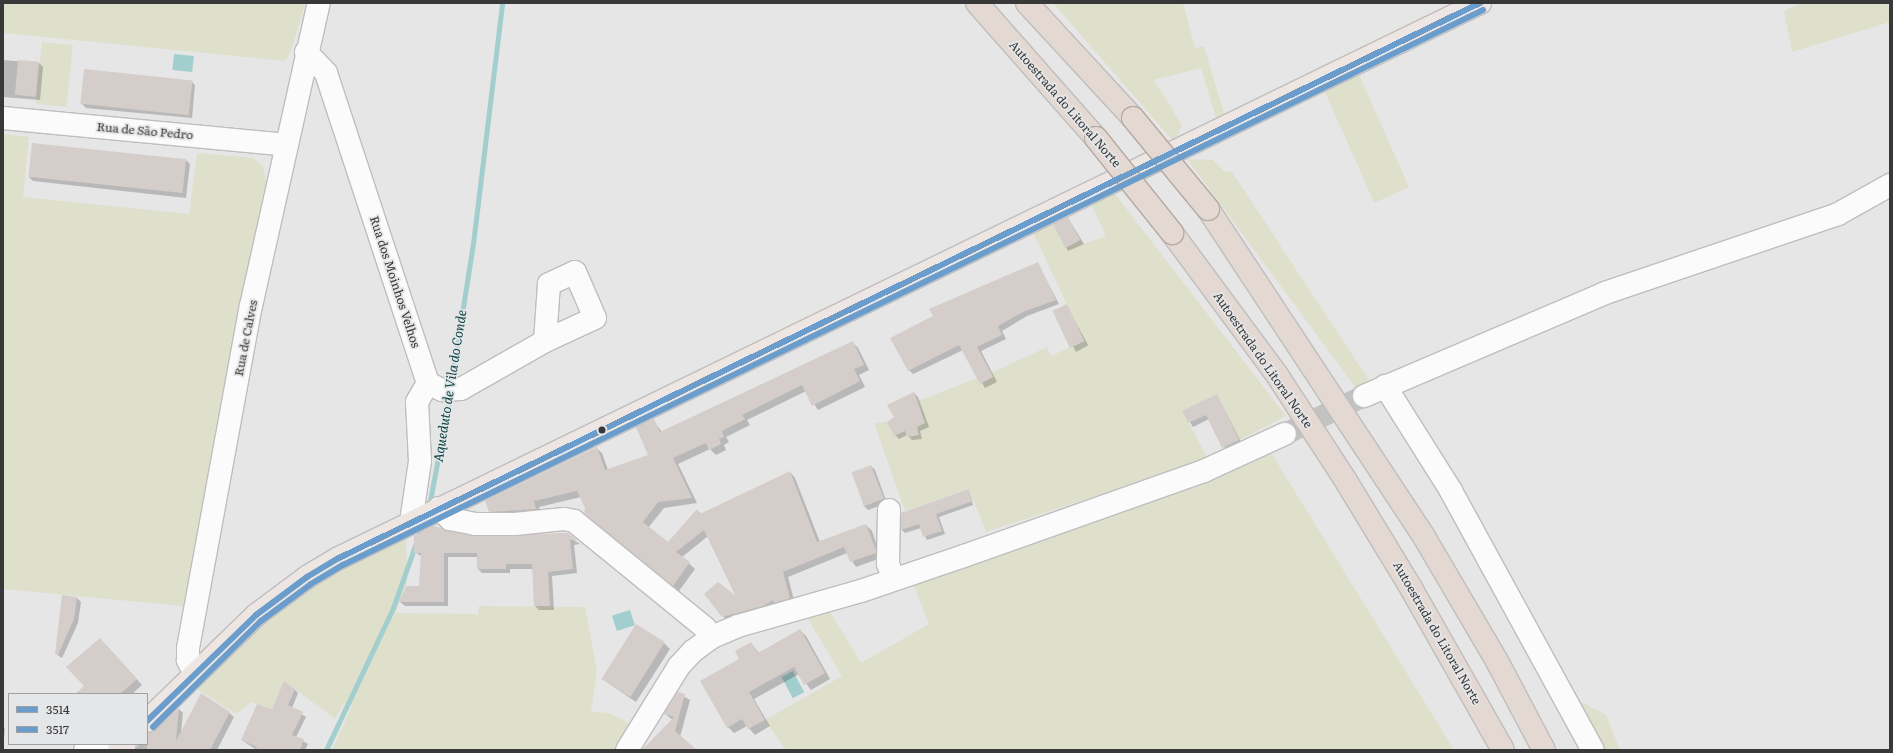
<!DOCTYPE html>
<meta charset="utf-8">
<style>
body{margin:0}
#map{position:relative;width:1893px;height:753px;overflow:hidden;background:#e6e6e6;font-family:Literata,serif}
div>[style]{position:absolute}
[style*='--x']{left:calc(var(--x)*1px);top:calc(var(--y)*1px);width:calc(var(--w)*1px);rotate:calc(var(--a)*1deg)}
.green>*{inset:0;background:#dee0cc;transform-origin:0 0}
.water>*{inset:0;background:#a3cece;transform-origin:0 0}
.shadow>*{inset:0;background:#0003;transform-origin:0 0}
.stream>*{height:4.5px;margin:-2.25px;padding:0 2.25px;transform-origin:2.25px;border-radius:2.25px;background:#a3cece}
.building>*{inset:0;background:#d5cdca;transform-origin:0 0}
.minor-tunnel>*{height:22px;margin-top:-11px;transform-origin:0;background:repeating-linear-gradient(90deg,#c3c3c3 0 22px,transparent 0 33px)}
.roads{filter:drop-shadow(1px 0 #bebebe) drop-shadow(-1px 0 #bebebe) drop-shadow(0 1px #bebebe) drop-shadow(0 -1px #bebebe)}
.minor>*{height:22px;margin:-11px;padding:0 11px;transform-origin:11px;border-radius:11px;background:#fbfbfb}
.major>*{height:22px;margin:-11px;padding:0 11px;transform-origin:11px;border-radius:11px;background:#eee6e2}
.highway>*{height:22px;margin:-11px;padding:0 11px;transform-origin:11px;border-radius:11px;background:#e4d8d2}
.bridges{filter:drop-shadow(1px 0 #b5a8a2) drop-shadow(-1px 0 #b5a8a2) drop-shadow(0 1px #b5a8a2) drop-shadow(0 -1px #b5a8a2)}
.highway-bridge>*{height:22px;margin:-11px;padding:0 11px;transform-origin:11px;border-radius:11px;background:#e4d8d2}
.bus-1>*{height:6px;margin:-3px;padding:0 3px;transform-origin:3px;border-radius:3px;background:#6a9dcc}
.bus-2>*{height:6px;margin:-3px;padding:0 3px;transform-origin:3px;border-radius:3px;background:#6a9dcc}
.dots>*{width:11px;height:11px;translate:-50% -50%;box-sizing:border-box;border:2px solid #e5e6e7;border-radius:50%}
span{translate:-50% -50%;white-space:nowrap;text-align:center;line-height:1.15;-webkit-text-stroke:3.5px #e5e6e7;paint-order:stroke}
.street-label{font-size:12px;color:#383839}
.water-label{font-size:13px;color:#0d4546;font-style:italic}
.frame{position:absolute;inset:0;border:4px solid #383839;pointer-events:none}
.legend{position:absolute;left:8px;top:693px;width:140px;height:52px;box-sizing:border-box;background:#e5e6e7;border:1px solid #a0a0a1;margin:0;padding:5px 7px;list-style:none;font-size:12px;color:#383839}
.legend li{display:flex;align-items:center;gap:8px;height:20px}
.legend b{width:20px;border:1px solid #a0a0a1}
</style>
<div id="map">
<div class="green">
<div style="clip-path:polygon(3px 3px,305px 3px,305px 4px,291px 51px,285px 61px,3px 33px)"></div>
<div style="clip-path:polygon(1053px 3px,1183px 3px,1195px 48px,1204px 46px,1225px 117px,1217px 121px,1201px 68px,1154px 80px,1182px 125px,1175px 143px)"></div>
<div style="clip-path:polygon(1802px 3px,1888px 3px,1890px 22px,1792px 52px,1784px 11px)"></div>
<div style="left:42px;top:42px;width:31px;height:62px;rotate:6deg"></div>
<div style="left:1359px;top:75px;width:123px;height:38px;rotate:66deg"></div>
<div style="clip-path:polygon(3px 134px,29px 137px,23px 197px,189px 214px,197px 153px,253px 158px,263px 166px,266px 182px,231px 375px,183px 606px,3px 589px)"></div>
<div style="clip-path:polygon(1187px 159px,1213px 160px,1224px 171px,1232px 172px,1370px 382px,1356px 388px)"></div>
<div style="clip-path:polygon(1115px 194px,1286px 416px,1239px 440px,1217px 394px,1182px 411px,1208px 459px,986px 532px,969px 489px,905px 511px,874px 423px,887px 422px,894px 436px,905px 431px,907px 437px,917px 427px,925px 423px,918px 401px,977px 378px,980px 384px,993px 377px,991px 373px,1047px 347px,1051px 356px,1084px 341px,1033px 232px,1052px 224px,1064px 247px,1080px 240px,1083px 244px,1106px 236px,1091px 204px)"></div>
<div style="clip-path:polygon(1270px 451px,1454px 750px,786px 750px,765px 720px,842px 676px,805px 614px,827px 607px,861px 663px,929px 624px,911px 578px)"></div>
<div style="clip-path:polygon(406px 536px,407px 583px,395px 613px,478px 614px,479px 606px,585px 607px,597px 671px,591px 711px,611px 714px,634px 726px,620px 750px,332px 750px,352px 706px,343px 704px,335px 719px,284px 681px,272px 709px,251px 702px,236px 714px,197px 689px,252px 632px,285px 605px,340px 570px)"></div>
<div style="clip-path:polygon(1572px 702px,1584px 703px,1606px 715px,1620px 750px,1596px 750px)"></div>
</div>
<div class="water">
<div style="left:174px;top:54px;width:20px;height:16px;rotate:6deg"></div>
<div style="left:630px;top:610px;width:16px;height:19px;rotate:72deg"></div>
<div style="left:793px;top:671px;width:24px;height:13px;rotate:62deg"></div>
</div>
<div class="shadow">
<div style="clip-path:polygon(3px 60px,39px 63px,43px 67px,40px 100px,3px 97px)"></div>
<div style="clip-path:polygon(191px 81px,195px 85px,192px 118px,86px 108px,82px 104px)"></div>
<div style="clip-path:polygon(186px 160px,190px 164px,186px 198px,33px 181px,29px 177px)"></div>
<div style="clip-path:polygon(1068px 218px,1084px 244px,1068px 251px,1054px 225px)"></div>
<div style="clip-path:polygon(1038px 264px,1059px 304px,1027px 316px,1002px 331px,1006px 339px,981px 351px,997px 382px,985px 388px,963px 350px,913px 374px,909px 370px)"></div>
<div style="left:1066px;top:305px;width:46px;height:14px;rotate:61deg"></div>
<div style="clip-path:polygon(853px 343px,858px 348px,869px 370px,859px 375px,865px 387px,818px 410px,806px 391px,747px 420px,750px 425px,726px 437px,729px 442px,724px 445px,726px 450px,716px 455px,710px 449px,678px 464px,697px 503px,664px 508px,648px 528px,668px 543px,697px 510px,701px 514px,790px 472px,795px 478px,820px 542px,866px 525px,872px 531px,881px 558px,856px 567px,847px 553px,788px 577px,795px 604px,729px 622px,723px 616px,738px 598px,708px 536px,682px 557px,695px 569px,679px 591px,590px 518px,581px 497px,539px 507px,541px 515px,495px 517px,490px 511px,596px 448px,602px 453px,608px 470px,649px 455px,653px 420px,662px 432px)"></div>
<div style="clip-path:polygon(914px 393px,918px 397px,929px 427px,920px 431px,922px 439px,912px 440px,907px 435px,899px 439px,895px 435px,896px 417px)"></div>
<div style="clip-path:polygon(1217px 395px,1242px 444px,1227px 452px,1209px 419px,1193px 427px,1183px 411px)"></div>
<div style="clip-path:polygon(871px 466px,875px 470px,887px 503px,868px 510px,864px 506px,853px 473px)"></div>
<div style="clip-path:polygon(969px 490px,973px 505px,939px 517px,945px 534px,927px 540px,921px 528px,905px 533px,902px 530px,902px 513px)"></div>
<div style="clip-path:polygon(563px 533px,580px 544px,574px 545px,577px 573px,552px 576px,554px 610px,539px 610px,535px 606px,533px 569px,510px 569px,510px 573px,482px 573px,478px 569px,478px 557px,448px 557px,448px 606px,405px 606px,400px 602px,420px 587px,422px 557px,415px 552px,475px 538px,516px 537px)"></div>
<div style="clip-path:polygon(77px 598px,81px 602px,78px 623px,62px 658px,56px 654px)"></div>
<div style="clip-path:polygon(800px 630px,806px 636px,830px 679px,811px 690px,799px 674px,754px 699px,770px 726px,755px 735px,747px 726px,734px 733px,728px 727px,740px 659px,751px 643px,759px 653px)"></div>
<div style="clip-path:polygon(664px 643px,670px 649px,636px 702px,602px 679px)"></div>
<div style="clip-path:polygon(106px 645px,142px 685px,132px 694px,84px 694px)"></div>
<div style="clip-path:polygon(294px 689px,298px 693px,292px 708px,306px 717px,296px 737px,308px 744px,305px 750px,257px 750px,246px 743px,242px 740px)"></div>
<div style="clip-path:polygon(678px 693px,690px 700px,680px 737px,696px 750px,644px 750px,673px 720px,665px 714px)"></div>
<div style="clip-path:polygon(179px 709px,183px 713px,181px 732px,229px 713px,234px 717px,217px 750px,135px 750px,139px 744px,147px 744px,147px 737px)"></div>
<div style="clip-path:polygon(3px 727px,5px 729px,3px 747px)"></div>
</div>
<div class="stream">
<div style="--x:451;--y:384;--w:142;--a:-81.1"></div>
<div style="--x:473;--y:244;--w:243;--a:-83.1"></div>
<div style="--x:429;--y:506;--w:113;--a:-79.3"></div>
<div style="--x:326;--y:750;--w:157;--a:-64.7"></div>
<div style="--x:393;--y:608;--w:87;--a:-70.5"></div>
</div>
<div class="building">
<div style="left:18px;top:60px;width:21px;height:35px;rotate:5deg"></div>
<div style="left:84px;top:69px;width:109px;height:35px;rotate:6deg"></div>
<div style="left:32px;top:143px;width:155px;height:34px;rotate:6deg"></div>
<div style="left:1068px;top:217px;width:26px;height:17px;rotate:62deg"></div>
<div style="clip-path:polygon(1038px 262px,1056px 300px,1023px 312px,998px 326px,1002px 335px,977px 347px,993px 377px,980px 384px,959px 345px,908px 371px,890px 338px,933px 316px,929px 309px)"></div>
<div style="left:1067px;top:304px;width:41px;height:16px;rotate:65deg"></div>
<div style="clip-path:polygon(853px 341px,864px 365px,854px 369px,860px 381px,812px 406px,802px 385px,742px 415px,745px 419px,722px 431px,724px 437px,719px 439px,721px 444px,709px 450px,706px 443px,673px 458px,692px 498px,658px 502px,643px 522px,668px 542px,697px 509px,700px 514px,790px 471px,817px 542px,866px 524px,876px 550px,876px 553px,850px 562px,844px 547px,783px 572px,790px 598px,774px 603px,773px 600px,763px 606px,722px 617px,704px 594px,718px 582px,735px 595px,704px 530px,676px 552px,690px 562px,673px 586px,584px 513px,585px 508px,577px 491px,534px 501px,536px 509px,489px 512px,485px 501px,597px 447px,605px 470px,648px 455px,636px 427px,654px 419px,660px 432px)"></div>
<div style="clip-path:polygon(914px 392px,925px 423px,917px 427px,919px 435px,907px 437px,905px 431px,894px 436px,887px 422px,894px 417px,887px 405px)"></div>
<div style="clip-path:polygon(1217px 394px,1239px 440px,1222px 448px,1206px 415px,1188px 423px,1182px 411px)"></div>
<div style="left:871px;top:465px;width:36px;height:21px;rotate:69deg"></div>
<div style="clip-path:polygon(969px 489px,973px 501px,936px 514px,942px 531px,923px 537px,919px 524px,901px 530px,901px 513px)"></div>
<div style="clip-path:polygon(433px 526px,475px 536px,568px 533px,577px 540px,570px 540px,573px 569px,548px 572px,550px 606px,534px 606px,532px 564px,506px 564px,506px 569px,477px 569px,477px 553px,444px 553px,444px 602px,399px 602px,406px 586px,419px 586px,421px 553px,414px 553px,414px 536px)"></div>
<div style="clip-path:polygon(62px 595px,77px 597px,74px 619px,58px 655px,55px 654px)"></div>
<div style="left:636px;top:624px;width:34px;height:65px;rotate:32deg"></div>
<div style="clip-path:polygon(800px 629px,825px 673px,804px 685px,794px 667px,749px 692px,765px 720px,748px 729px,742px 719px,727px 728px,700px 681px,739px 659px,735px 651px,751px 642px,758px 653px)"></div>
<div style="clip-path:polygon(100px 638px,137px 679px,120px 694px,75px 694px,84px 686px,66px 667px)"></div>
<div style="clip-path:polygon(284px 681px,295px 689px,288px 705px,303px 712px,292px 735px,304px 739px,300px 750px,255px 750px,257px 747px,241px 740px,257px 704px,272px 709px)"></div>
<div style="clip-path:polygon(678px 692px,685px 694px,675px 731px,697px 750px,642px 750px,674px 717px,664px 714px)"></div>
<div style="clip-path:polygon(201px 693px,230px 712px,210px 750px,147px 750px,147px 734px,156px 730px,179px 708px,176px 741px)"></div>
</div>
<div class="minor-tunnel">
<div style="--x:1285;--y:434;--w:88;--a:-25.7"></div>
</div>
<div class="roads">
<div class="minor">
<div style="--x:306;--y:52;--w:29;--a:46"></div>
<div style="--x:326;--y:73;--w:326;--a:71.8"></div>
<div style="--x:428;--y:383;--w:22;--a:120"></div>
<div style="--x:417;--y:402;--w:59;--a:87.1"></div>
<div style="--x:420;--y:461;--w:62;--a:98.4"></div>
<div style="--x:3;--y:118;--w:285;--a:5.4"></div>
<div style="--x:428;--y:383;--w:16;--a:27"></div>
<div style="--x:442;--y:390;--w:19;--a:-3"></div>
<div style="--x:461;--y:389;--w:97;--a:-29.7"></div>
<div style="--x:545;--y:341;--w:55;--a:-24.7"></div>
<div style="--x:595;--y:318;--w:50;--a:-113.5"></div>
<div style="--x:575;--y:272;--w:29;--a:155"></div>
<div style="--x:549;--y:284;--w:57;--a:94"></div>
<div style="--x:1385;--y:386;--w:124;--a:57.8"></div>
<div style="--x:1451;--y:491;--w:295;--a:61.3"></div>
<div style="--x:1364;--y:396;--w:262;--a:-23.1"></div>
<div style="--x:1605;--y:293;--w:246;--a:-18.7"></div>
<div style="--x:1838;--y:214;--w:60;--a:-29.1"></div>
<div style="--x:439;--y:508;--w:16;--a:45"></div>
<div style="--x:450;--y:519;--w:25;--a:11"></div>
<div style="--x:475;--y:524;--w:40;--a:0"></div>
<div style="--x:515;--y:524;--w:49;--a:-5.8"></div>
<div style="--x:564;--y:519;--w:10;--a:11"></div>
<div style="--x:574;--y:521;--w:169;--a:39.2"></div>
<div style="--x:705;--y:628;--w:11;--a:52"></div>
<div style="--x:889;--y:510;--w:54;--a:91.1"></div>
<div style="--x:888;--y:564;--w:16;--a:68"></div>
<div style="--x:195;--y:674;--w:16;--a:-117"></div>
<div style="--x:188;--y:660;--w:12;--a:-90"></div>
<div style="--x:188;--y:648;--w:348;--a:-79.6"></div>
<div style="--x:251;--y:306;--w:311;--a:-77.4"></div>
<div style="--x:85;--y:750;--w:19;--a:-18"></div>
<div style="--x:627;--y:750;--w:99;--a:-58.2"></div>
<div style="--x:679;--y:666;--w:21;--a:-47"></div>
<div style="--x:693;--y:651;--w:24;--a:-36"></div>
<div style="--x:712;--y:637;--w:28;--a:-23"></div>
<div style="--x:738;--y:626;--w:128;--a:-15.9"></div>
<div style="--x:861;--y:591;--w:109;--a:-18.8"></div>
<div style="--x:964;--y:556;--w:255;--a:-19.5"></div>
<div style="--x:1204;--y:471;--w:89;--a:-24.6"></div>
</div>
<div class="major">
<div style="--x:147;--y:721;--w:152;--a:-44.2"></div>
<div style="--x:256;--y:615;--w:64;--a:-36.7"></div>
<div style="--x:307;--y:577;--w:37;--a:-31"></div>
<div style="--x:339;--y:558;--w:1269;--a:-25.94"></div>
<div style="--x:119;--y:750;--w:8;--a:-45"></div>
</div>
<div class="highway">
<div style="--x:977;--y:3;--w:180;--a:48.6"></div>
<div style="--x:1027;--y:3;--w:156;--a:47.3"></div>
<div style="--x:1208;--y:209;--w:391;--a:56.6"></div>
<div style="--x:1423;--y:535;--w:146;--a:59.6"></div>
<div style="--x:1497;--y:661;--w:101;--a:62.2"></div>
<div style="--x:1172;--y:233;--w:177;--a:53.5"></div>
<div style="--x:1277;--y:375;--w:126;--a:56.9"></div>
<div style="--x:1346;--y:481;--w:125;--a:58.7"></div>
<div style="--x:1411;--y:588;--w:186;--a:60.4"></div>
</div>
</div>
<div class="bridges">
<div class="highway-bridge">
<div style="--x:1133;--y:118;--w:118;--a:50.5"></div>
<div style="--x:1096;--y:138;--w:122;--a:51.3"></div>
</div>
</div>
<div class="bus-1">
<div style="--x:147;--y:721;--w:152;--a:-44.2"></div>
<div style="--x:256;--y:615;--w:64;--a:-36.7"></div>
<div style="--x:307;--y:577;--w:37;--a:-31"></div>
<div style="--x:339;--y:558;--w:1269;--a:-25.94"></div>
</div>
<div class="bus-2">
<div style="--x:153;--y:727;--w:151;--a:-44.5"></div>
<div style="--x:261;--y:621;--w:62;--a:-36.5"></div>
<div style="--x:311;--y:584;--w:37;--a:-31"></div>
<div style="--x:343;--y:565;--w:1268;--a:-25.96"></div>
</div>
<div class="dots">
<div style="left:602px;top:430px;background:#383839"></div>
</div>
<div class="street-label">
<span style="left:1065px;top:104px;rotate:49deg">Autoestrada do Litoral Norte</span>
<span style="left:145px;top:131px;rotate:5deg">Rua de São Pedro</span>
<span style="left:395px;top:282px;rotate:72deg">Rua dos Moinhos Velhos</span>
<span style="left:246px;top:338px;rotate:-79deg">Rua de Calves</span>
<span style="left:1263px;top:360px;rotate:55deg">Autoestrada do Litoral Norte</span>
<span style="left:1437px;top:633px;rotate:60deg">Autoestrada do Litoral Norte</span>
</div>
<div class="water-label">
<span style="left:450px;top:386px;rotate:-81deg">Aqueduto de Vila do Conde</span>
</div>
<div class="frame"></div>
<ul class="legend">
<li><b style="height:5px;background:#6a9dcc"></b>3514</li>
<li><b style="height:5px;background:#6a9dcc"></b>3517</li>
</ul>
</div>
